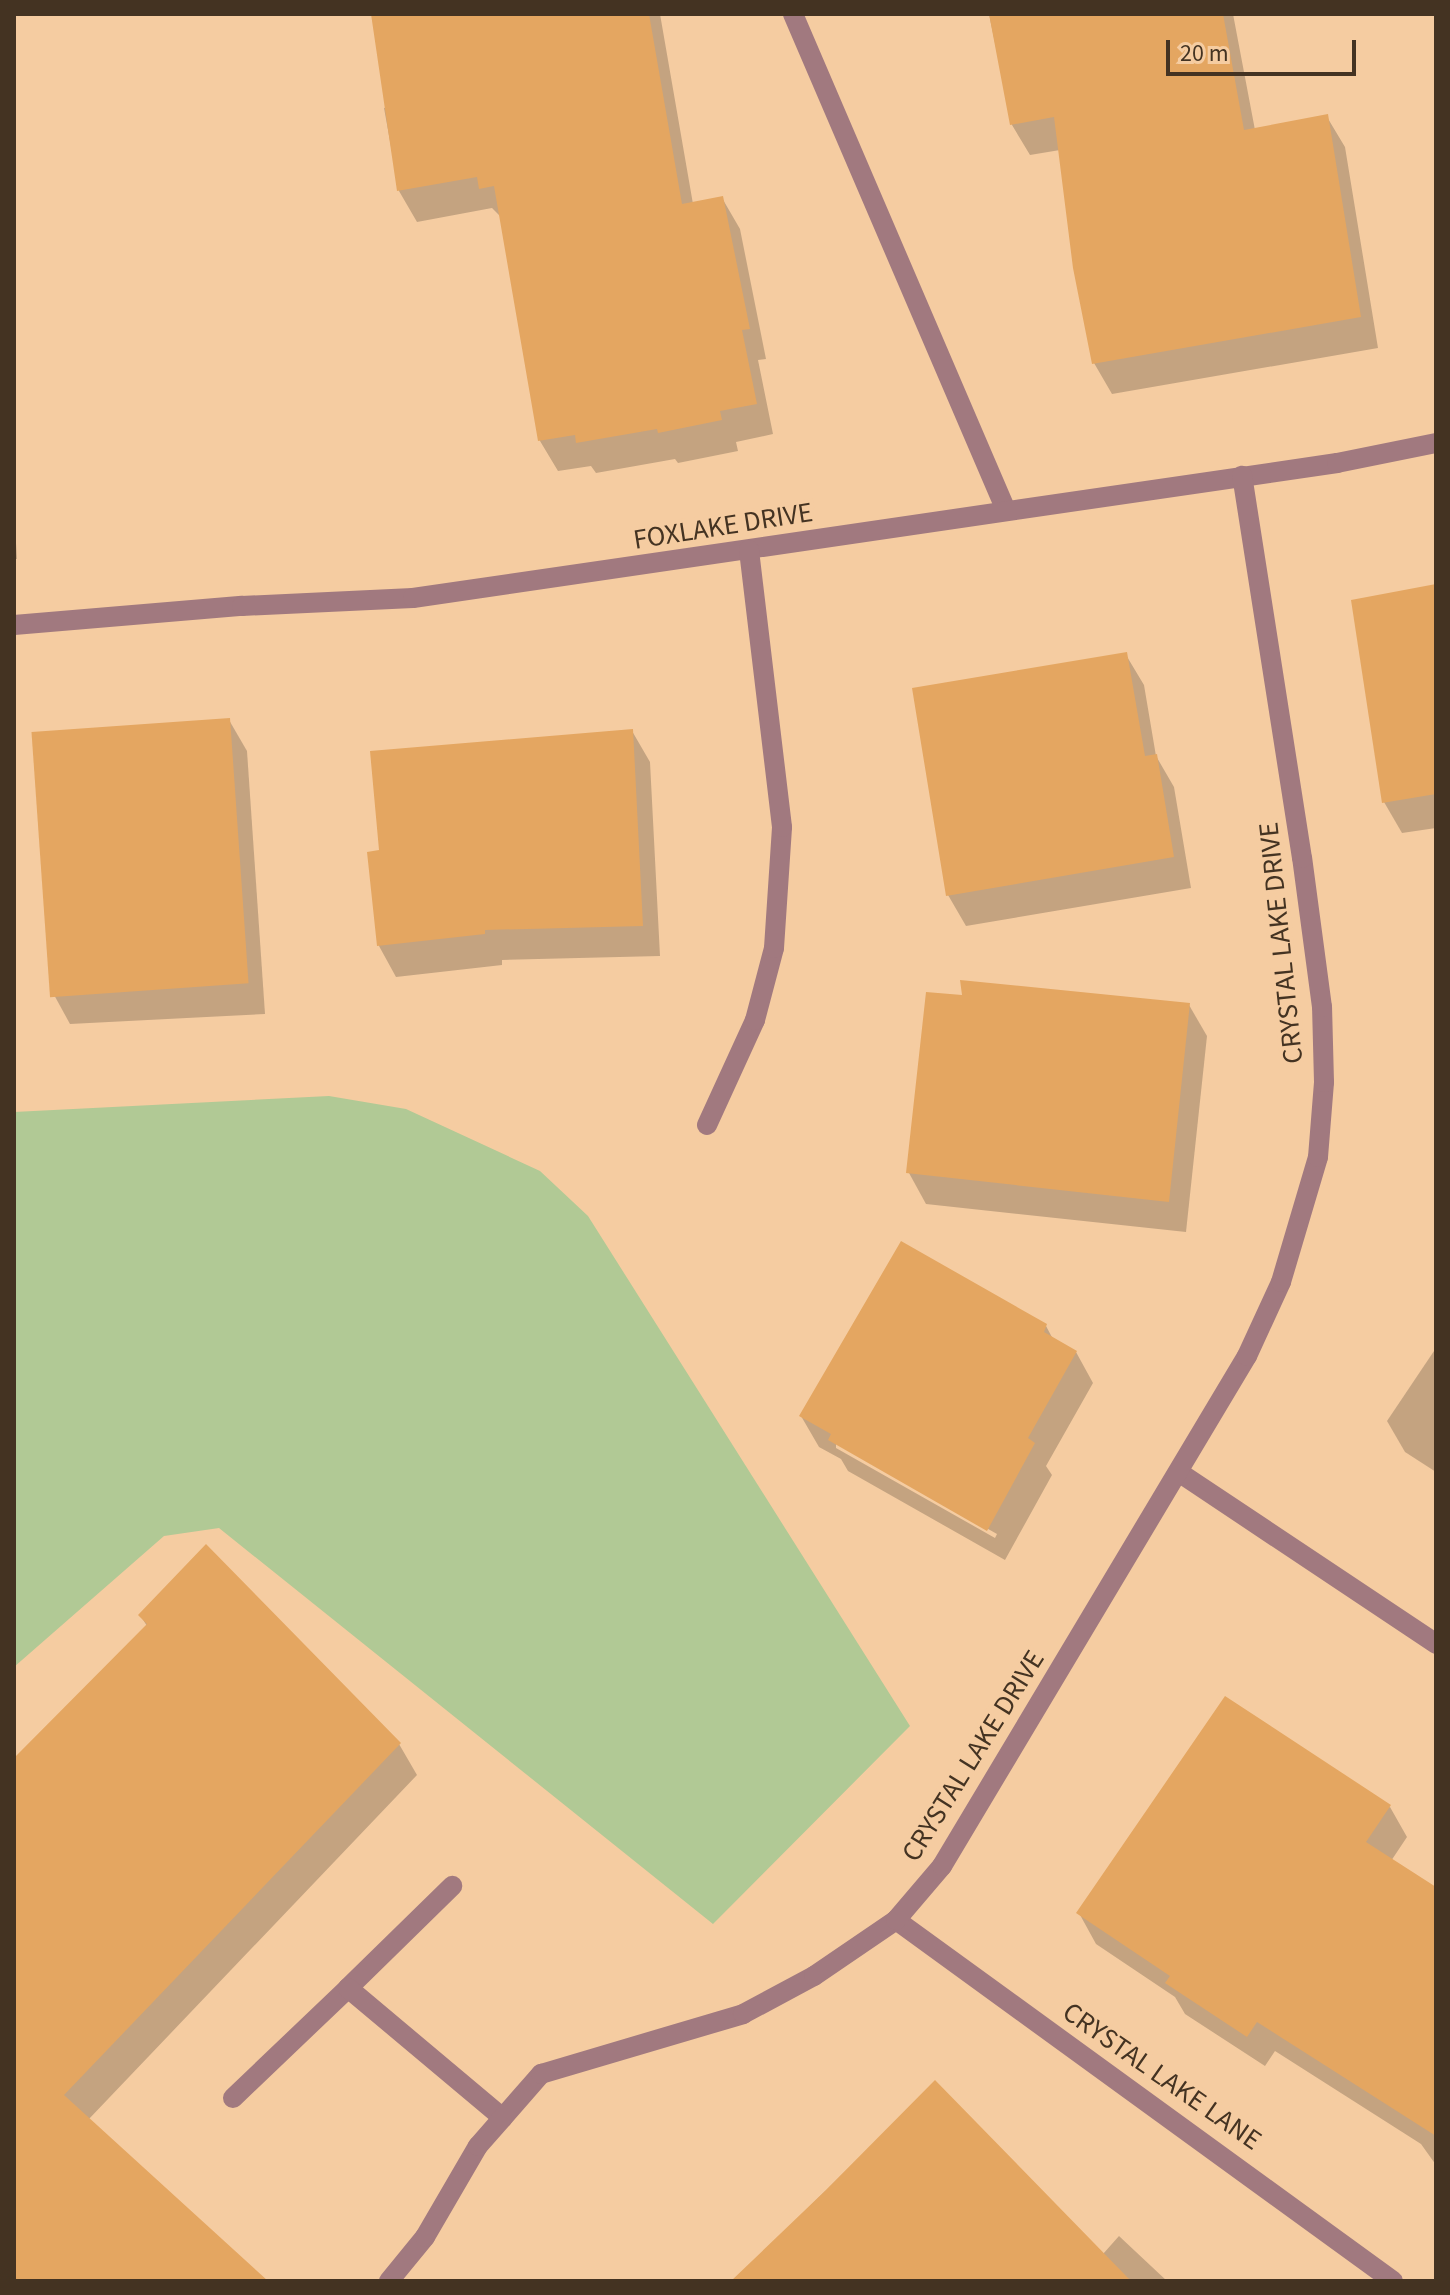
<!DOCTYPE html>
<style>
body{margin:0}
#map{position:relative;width:1450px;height:2295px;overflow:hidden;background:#f5cca1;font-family:"Source Sans 3",sans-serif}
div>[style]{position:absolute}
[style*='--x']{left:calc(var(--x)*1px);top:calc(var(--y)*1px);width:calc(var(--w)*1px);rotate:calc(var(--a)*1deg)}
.green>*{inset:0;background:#b1c995}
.shadow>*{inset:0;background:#0003}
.building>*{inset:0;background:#e4a661;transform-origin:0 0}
.minor>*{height:20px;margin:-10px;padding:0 10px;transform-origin:10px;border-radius:10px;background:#a1797f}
span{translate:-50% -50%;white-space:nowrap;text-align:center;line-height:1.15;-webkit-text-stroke:8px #f5cca1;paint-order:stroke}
.street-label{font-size:28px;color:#432}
.frame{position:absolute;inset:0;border:16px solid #432;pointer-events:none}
.scale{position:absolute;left:1166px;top:40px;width:190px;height:36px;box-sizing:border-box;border:4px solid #432;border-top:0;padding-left:10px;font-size:24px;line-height:28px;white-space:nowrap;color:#432;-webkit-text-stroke:6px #f5cca1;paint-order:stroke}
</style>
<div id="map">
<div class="green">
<div style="clip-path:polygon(329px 1096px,406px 1109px,540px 1171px,588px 1216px,910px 1726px,713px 1924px,219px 1528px,164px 1536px,14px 1667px,14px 1112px)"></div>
</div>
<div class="shadow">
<div style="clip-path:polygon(373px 14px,660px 14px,693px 204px,722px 198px,740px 229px,766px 359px,758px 360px,773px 434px,736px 442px,738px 451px,678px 463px,675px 459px,596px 473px,591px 466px,558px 471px,540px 441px,502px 218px,492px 208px,417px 222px,399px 191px,384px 108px,391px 107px)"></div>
<div style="clip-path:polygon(989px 14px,1233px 14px,1255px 130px,1327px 117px,1345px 147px,1378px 348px,1112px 394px,1094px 363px,1060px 150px,1030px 155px,1012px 125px)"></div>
<div style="clip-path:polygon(14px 512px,17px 559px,14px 559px)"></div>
<div style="clip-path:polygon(1436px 588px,1436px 828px,1402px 833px,1384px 802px)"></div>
<div style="clip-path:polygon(1126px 655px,1144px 685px,1156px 756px,1174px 787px,1191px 888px,966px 926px,948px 895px)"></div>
<div style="clip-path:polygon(229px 720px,247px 751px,265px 1014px,70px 1024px,53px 993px)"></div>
<div style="clip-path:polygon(632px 731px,650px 762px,660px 956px,502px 960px,502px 965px,396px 977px,379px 946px,381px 852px)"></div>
<div style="clip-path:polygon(1189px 1005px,1207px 1036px,1186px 1232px,926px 1204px,909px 1173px)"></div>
<div style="clip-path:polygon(evenodd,1046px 1326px,1054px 1341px,1076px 1352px,1093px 1383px,1046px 1466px,1052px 1475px,1005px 1560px,848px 1471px,841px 1459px,819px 1447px,801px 1416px,1046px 1326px,836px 1443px,997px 1534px,995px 1538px,836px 1448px,836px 1443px)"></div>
<div style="clip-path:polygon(1436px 1348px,1436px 1472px,1405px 1452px,1387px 1421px)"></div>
<div style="clip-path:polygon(140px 1615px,399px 1744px,417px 1775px,88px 2120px,257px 2281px,14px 2281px,14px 1762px,147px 1626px)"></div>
<div style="clip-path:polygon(1390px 1807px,1407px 1837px,1391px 1861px,1436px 1889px,1436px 2165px,1421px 2144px,1275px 2051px,1265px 2066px,1185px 2014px,1175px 1997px,1096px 1944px,1079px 1913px)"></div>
<div style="clip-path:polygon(935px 2083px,1103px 2254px,1119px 2236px,1167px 2281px,757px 2281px,749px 2266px)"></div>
</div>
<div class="building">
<div style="clip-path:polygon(371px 14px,649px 14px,682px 204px,723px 196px,750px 329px,742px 330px,757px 404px,720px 411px,722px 420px,658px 433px,657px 429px,576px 443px,575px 435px,538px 441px,494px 186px,479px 189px,477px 177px,397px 191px)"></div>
<div style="clip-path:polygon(989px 14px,1223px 14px,1244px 130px,1328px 114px,1361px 317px,1092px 364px,1073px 268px,1054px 117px,1010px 125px)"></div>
<div style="clip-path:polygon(1436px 584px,1436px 794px,1382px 803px,1351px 600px)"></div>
<div style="clip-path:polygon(1127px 652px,1145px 756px,1157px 754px,1174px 857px,946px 896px,912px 688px)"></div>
<div style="left:230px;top:718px;width:266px;height:199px;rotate:86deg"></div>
<div style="clip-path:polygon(633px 729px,643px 926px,485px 930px,485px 934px,377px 946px,367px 852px,379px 850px,370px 751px)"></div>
<div style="clip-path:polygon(960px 980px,1190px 1003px,1169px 1202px,906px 1173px,926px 992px,962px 995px)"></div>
<div style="clip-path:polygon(901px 1241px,1047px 1324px,1044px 1332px,1077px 1351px,1028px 1438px,1035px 1443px,987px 1531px,828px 1440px,831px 1434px,799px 1416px)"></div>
<div style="clip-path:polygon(206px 1544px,401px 1743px,64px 2095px,268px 2281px,14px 2281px,14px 1758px,147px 1624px,138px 1615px)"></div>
<div style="clip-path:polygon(1225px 1696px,1391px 1805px,1366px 1842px,1436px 1887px,1436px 2136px,1257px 2022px,1247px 2037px,1165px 1983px,1170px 1976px,1076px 1913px)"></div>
<div style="clip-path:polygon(935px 2080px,1131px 2281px,731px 2281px,826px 2190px)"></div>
</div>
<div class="minor">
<div style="--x:793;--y:14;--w:538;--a:66.77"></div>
<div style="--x:14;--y:625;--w:229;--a:-4.8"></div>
<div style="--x:242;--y:606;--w:171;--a:-2.7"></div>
<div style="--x:413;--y:598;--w:934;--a:-8.31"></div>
<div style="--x:1337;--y:463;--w:101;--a:-11.4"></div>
<div style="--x:707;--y:1125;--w:115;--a:-65.4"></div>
<div style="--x:755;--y:1020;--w:74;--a:-75.2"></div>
<div style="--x:774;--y:948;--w:121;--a:-86.2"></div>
<div style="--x:782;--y:827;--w:279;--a:-96.8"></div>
<div style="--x:1180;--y:1473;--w:308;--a:33.7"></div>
<div style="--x:896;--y:1920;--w:614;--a:35.99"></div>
<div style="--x:348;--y:1988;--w:146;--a:-44.4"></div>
<div style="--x:233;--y:2098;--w:159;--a:-43.7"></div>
<div style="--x:348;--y:1988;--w:202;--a:40"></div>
<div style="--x:389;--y:2281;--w:57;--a:-50.7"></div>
<div style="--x:425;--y:2237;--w:105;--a:-59.8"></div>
<div style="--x:478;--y:2146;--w:96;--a:-48.8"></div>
<div style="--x:541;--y:2074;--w:211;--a:-16.5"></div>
<div style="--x:743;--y:2014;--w:81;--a:-28.2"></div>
<div style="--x:814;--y:1976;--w:99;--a:-34.3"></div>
<div style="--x:896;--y:1920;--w:71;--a:-49.6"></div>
<div style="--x:942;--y:1866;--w:594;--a:-59.12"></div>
<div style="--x:1247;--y:1356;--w:81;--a:-65.3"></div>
<div style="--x:1281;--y:1282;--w:130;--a:-73.5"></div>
<div style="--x:1318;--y:1157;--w:75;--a:-85.4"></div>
<div style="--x:1324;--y:1082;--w:75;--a:-91.5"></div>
<div style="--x:1322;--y:1007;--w:150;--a:-97.6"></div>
<div style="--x:1302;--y:858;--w:387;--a:-98.9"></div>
</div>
<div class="street-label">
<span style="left:723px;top:526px;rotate:-9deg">FOXLAKE DRIVE</span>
<span style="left:1281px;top:943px;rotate:-96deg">CRYSTAL LAKE DRIVE</span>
<span style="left:973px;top:1756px;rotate:-58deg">CRYSTAL LAKE DRIVE</span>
<span style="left:1162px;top:2076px;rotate:35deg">CRYSTAL LAKE LANE</span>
</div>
<div class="frame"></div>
<div class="scale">20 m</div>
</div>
